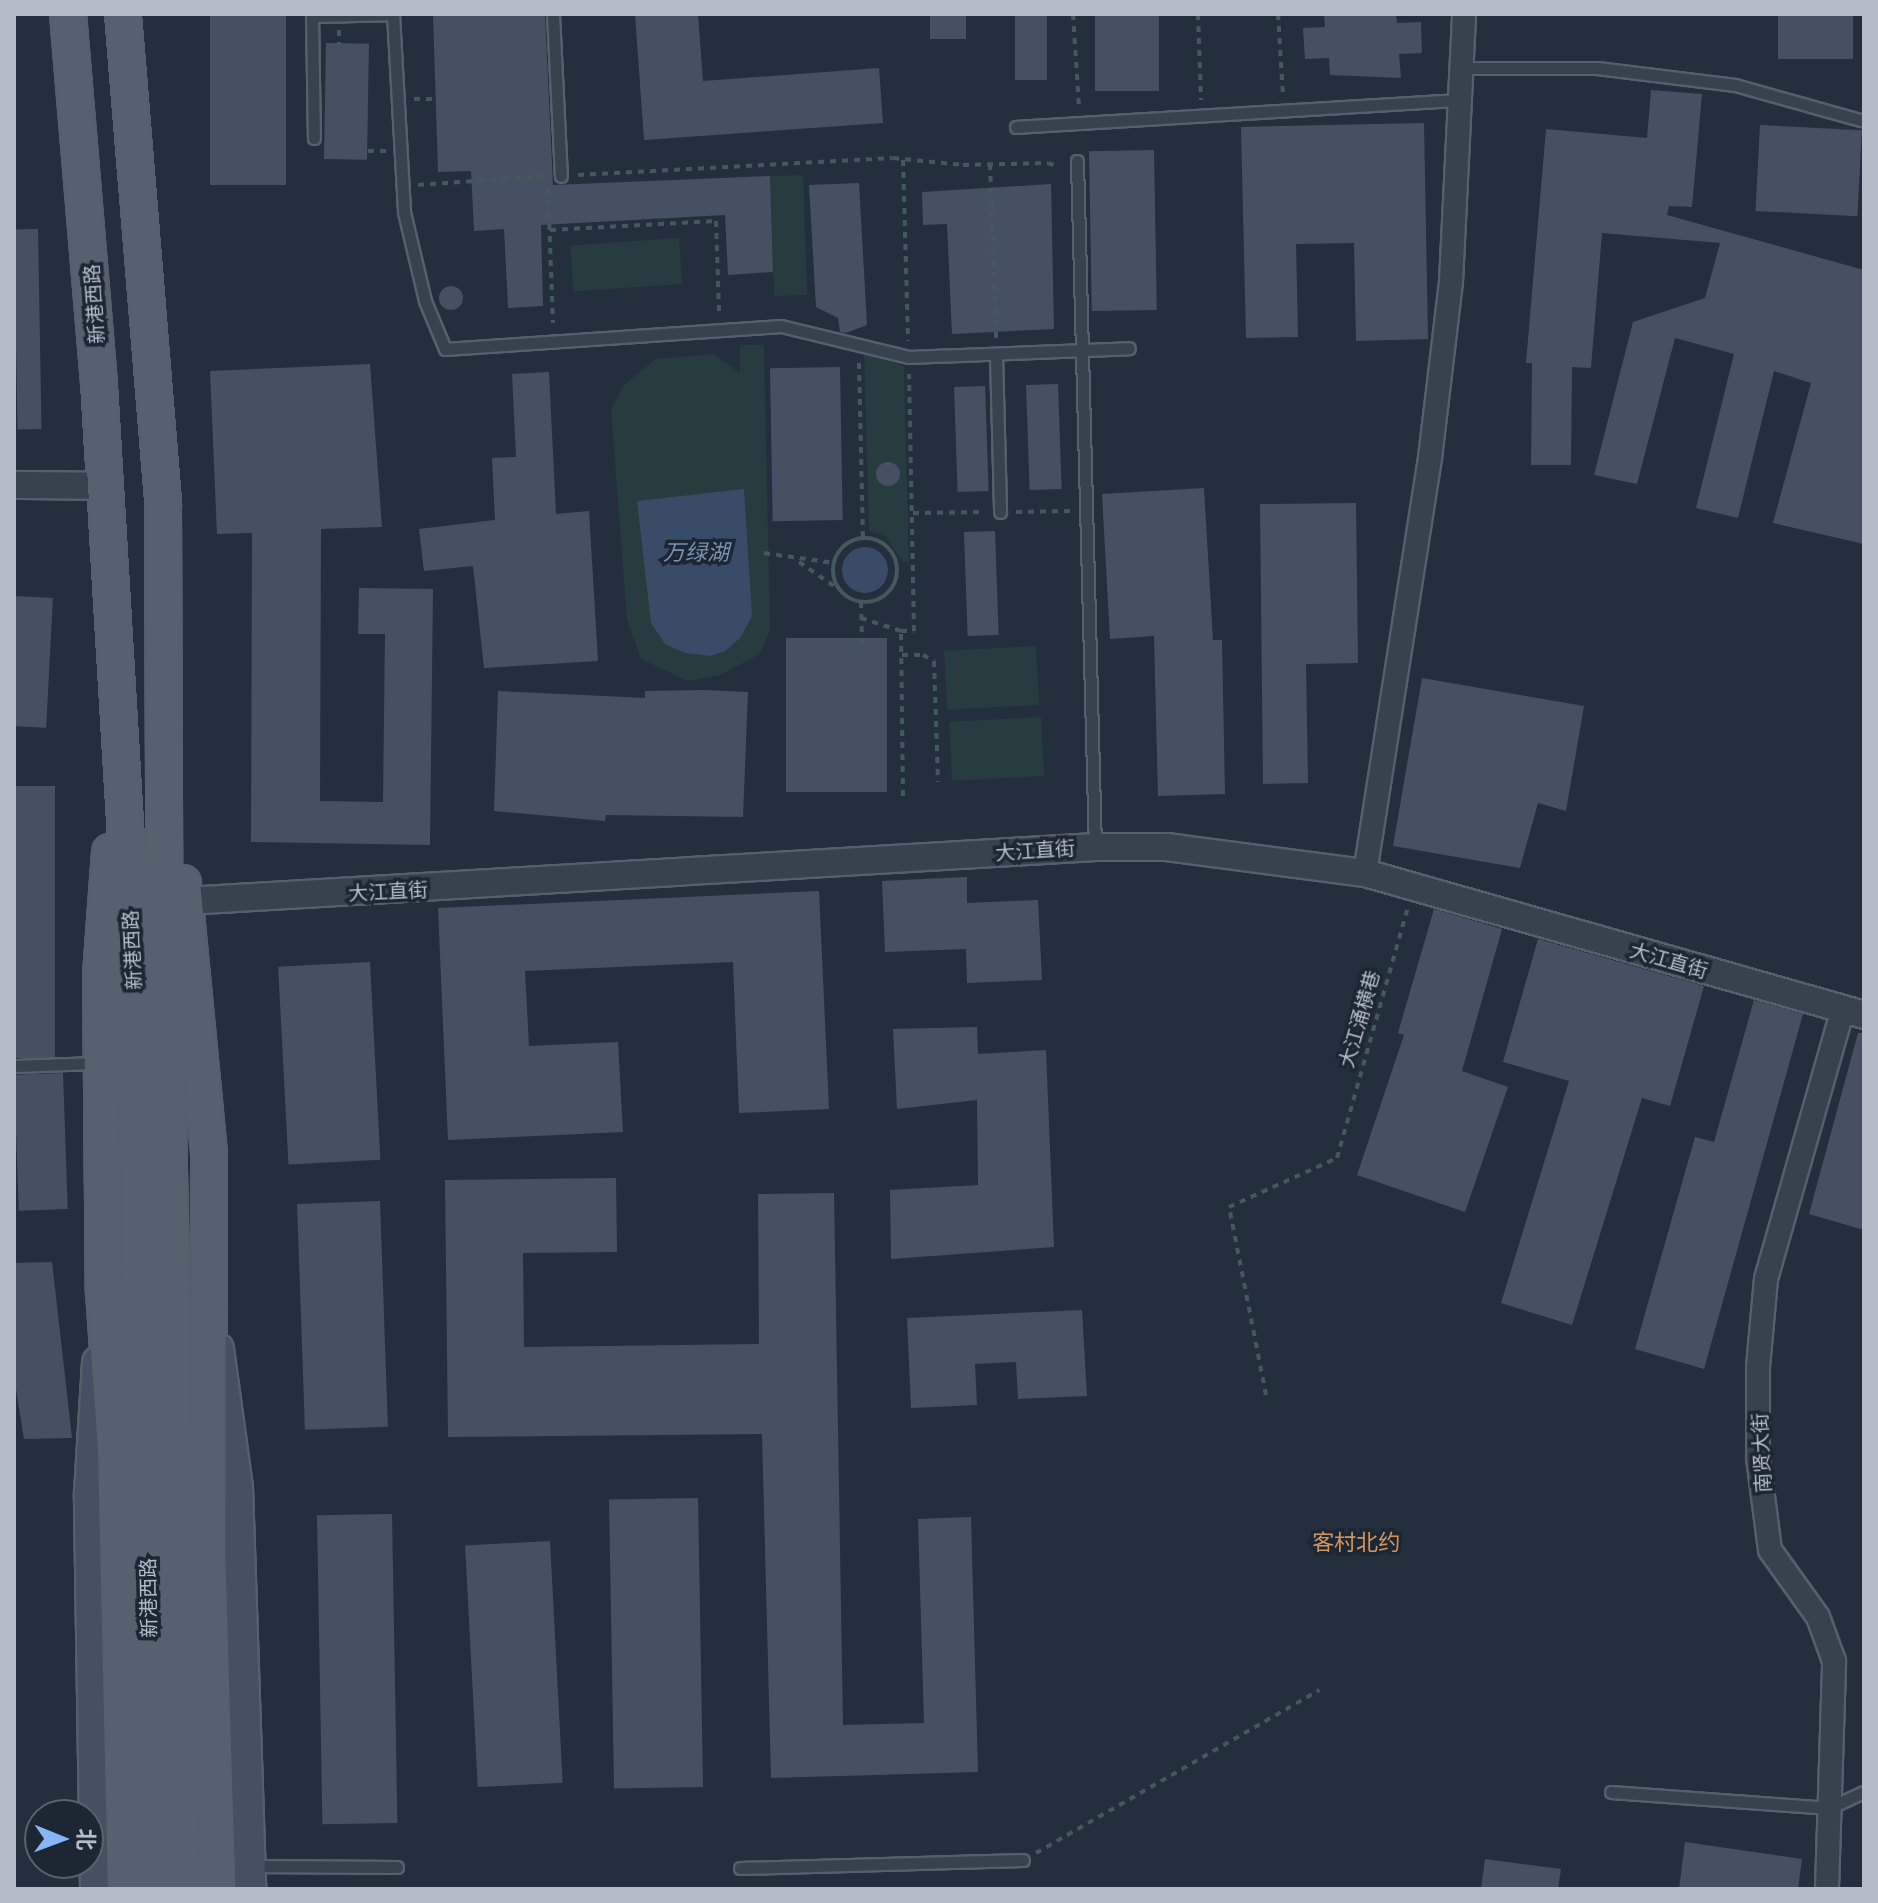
<!DOCTYPE html>
<meta charset="utf-8">
<style>
body{margin:0}
#map{position:relative;width:1878px;height:1903px;overflow:hidden;background:#242f3e;font-family:"Archivo Narrow","Noto Sans SC",sans-serif}
div>[style]{position:absolute}
[style*='--x']{left:calc(var(--x)*1px);top:calc(var(--y)*1px);width:calc(var(--w)*1px);rotate:calc(var(--a)*1deg)}
.green>*{inset:0;background:#263c3f;transform-origin:0 0}
.water>*{inset:0;background:#394c67}
.round{border-radius:50%}
.building>*{inset:0;background:#455162;transform-origin:0 0}
.path>*{height:4px;margin-top:-2px;transform-origin:0;background:repeating-linear-gradient(90deg,#44595c 0 6px,transparent 0 12px)}
.path>.ring{margin:-2px;padding:0;box-sizing:content-box;background:none;border:4px solid #44595c;border-radius:50%}
.roads{filter:drop-shadow(2px 0 #565f6c) drop-shadow(-2px 0 #565f6c) drop-shadow(0 2px #565f6c) drop-shadow(0 -2px #565f6c)}
.service>*{height:11px;margin:-5.5px;padding:0 5.5px;transform-origin:5.5px;border-radius:5.5px;background:#38414e}
.minor>*{height:22px;margin:-11px;padding:0 11px;transform-origin:11px;border-radius:11px;background:#38414e}
.tertiary>*{height:26px;margin:-13px;padding:0 13px;transform-origin:13px;border-radius:13px;background:#38414e}
.secondary>*{height:30px;margin:-15px;padding:0 15px;transform-origin:15px;border-radius:15px;background:#465061}
.primary>*{height:34px;margin:-17px;padding:0 17px;transform-origin:17px;border-radius:17px;background:#56606e}
span{translate:-50% -50%;white-space:nowrap;text-align:center;line-height:1.15;-webkit-text-stroke:7px #1d2633;paint-order:stroke}
.street-label{font-size:20px;color:#b4bcc9}
.water-label{font-size:22px;color:#7c92b1;font-style:italic}
.neighbourhood-label{font-size:22px;color:#d59563}
.frame{position:absolute;inset:0;border:16px solid #b4bcc9;pointer-events:none}
.north{position:absolute;left:24px;top:1799px;width:80px;height:80px;box-sizing:border-box;background:#1d2633;border:2px solid #59626f;border-radius:50%;rotate:91deg;font-size:22px;font-weight:700;line-height:32px;text-align:center;color:#b4bcc9}
.north::after{content:'';display:block;margin:auto;width:28px;height:36px;background:#8ab4f8;clip-path:polygon(50% 0,100% 100%,50% 72%,0 100%)}
</style>
<div id="map">
<div class="green">
<div style="left:803px;top:175px;width:120px;height:33px;rotate:88deg"></div>
<div style="left:679px;top:238px;width:46px;height:109px;rotate:86deg"></div>
<div style="clip-path:polygon(740px 345px,764px 345px,770px 630px,760px 654px,720px 675px,688px 681px,641px 659px,627px 619px,611px 409px,625px 384px,656px 359px,714px 354px,740px 373px)"></div>
<div style="clip-path:polygon(864px 352px,904px 366px,909px 562px,903px 562px,885px 536px,869px 531px)"></div>
<div style="left:1036px;top:646px;width:59px;height:92px;rotate:87deg"></div>
<div style="left:1041px;top:717px;width:59px;height:92px;rotate:87deg"></div>
</div>
<div class="water">
<div style="clip-path:polygon(744px 489px,752px 616px,741px 637px,725px 651px,711px 656px,685px 653px,665px 644px,651px 623px,637px 501px)"></div>
<div class="round" style="left:842px;top:547px;width:46px;height:46px"></div>
</div>
<div class="building">
<div style="left:210px;top:14px;width:76px;height:171px"></div>
<div style="clip-path:polygon(433px 14px,545px 14px,553px 185px,770px 176px,773px 272px,728px 275px,725px 215px,541px 225px,543px 306px,508px 308px,504px 229px,474px 231px,471px 171px,438px 172px)"></div>
<div style="clip-path:polygon(635px 14px,698px 14px,703px 81px,879px 68px,883px 123px,644px 140px)"></div>
<div style="left:930px;top:14px;width:36px;height:25px"></div>
<div style="left:1015px;top:14px;width:32px;height:66px"></div>
<div style="left:1095px;top:14px;width:64px;height:77px"></div>
<div style="clip-path:polygon(1324px 14px,1396px 14px,1397px 23px,1421px 22px,1422px 53px,1399px 54px,1401px 78px,1330px 75px,1329px 58px,1305px 59px,1303px 28px,1325px 27px)"></div>
<div style="left:1778px;top:14px;width:75px;height:45px"></div>
<div style="left:326px;top:43px;width:43px;height:116px;rotate:1deg"></div>
<div style="clip-path:polygon(1651px 90px,1702px 94px,1692px 207px,1669px 206px,1667px 215px,1864px 270px,1864px 544px,1773px 523px,1811px 383px,1774px 371px,1738px 518px,1696px 508px,1734px 354px,1675px 338px,1637px 484px,1594px 475px,1633px 322px,1705px 298px,1720px 243px,1602px 233px,1591px 368px,1572px 367px,1571px 465px,1531px 465px,1532px 363px,1526px 363px,1546px 129px,1647px 138px)"></div>
<div style="clip-path:polygon(1424px 123px,1428px 339px,1356px 341px,1354px 243px,1296px 244px,1298px 337px,1246px 338px,1241px 127px)"></div>
<div style="left:1760px;top:125px;width:102px;height:86px;rotate:3deg"></div>
<div style="left:1154px;top:150px;width:160px;height:65px;rotate:89deg"></div>
<div style="clip-path:polygon(859px 183px,867px 325px,846px 333px,840px 332px,838px 318px,816px 307px,809px 185px)"></div>
<div style="clip-path:polygon(1051px 184px,1054px 329px,952px 334px,947px 224px,923px 225px,922px 192px)"></div>
<div style="left:38px;top:229px;width:200px;height:24px;rotate:89deg"></div>
<div class="round" style="left:439px;top:286px;width:24px;height:24px"></div>
<div style="clip-path:polygon(370px 364px,382px 527px,321px 529px,320px 801px,383px 802px,385px 634px,358px 634px,359px 588px,433px 589px,430px 845px,251px 842px,252px 533px,217px 534px,210px 371px)"></div>
<div style="left:840px;top:367px;width:153px;height:70px;rotate:89deg"></div>
<div style="clip-path:polygon(549px 372px,556px 514px,589px 511px,598px 661px,484px 668px,473px 566px,424px 571px,419px 529px,495px 520px,492px 458px,516px 457px,512px 374px)"></div>
<div style="left:1058px;top:384px;width:105px;height:32px;rotate:88deg"></div>
<div style="left:985px;top:386px;width:105px;height:31px;rotate:88deg"></div>
<div class="round" style="left:876px;top:462px;width:24px;height:24px"></div>
<div style="clip-path:polygon(1204px 488px,1213px 640px,1222px 640px,1225px 794px,1158px 796px,1154px 636px,1110px 639px,1102px 494px)"></div>
<div style="clip-path:polygon(1356px 503px,1358px 663px,1306px 664px,1308px 783px,1263px 784px,1260px 504px)"></div>
<div style="left:995px;top:531px;width:104px;height:31px;rotate:88deg"></div>
<div style="left:14px;top:596px;width:39px;height:130px;rotate:3deg"></div>
<div style="left:887px;top:638px;width:154px;height:101px;rotate:90deg"></div>
<div style="clip-path:polygon(1422px 678px,1584px 706px,1566px 811px,1538px 803px,1520px 868px,1393px 846px)"></div>
<div style="clip-path:polygon(704px 690px,748px 692px,743px 817px,606px 815px,605px 821px,494px 811px,498px 691px,645px 698px,645px 691px)"></div>
<div style="left:14px;top:786px;width:41px;height:272px"></div>
<div style="clip-path:polygon(967px 877px,967px 903px,1038px 900px,1042px 980px,967px 983px,966px 949px,885px 952px,882px 881px)"></div>
<div style="clip-path:polygon(819px 891px,829px 1109px,739px 1113px,733px 962px,525px 971px,529px 1046px,618px 1042px,623px 1132px,448px 1140px,438px 908px)"></div>
<div style="clip-path:polygon(1434px 909px,1502px 929px,1462px 1071px,1508px 1087px,1465px 1212px,1357px 1175px,1404px 1035px,1398px 1033px)"></div>
<div style="clip-path:polygon(1538px 939px,1704px 986px,1670px 1106px,1642px 1098px,1572px 1325px,1501px 1303px,1569px 1081px,1503px 1062px)"></div>
<div style="left:370px;top:962px;width:198px;height:92px;rotate:87deg"></div>
<div style="clip-path:polygon(1754px 1000px,1803px 1014px,1704px 1369px,1635px 1349px,1695px 1137px,1714px 1142px)"></div>
<div style="clip-path:polygon(977px 1027px,978px 1054px,1046px 1050px,1054px 1247px,891px 1259px,890px 1190px,978px 1185px,977px 1100px,897px 1109px,893px 1029px)"></div>
<div style="clip-path:polygon(1858px 1033px,1864px 1033px,1864px 1230px,1809px 1214px)"></div>
<div style="left:63px;top:1073px;width:136px;height:49px;rotate:88deg"></div>
<div style="clip-path:polygon(616px 1178px,617px 1252px,523px 1253px,524px 1347px,759px 1344px,758px 1194px,834px 1193px,843px 1725px,924px 1723px,918px 1519px,971px 1517px,978px 1772px,771px 1778px,762px 1434px,448px 1437px,445px 1180px)"></div>
<div style="left:380px;top:1201px;width:226px;height:83px;rotate:88deg"></div>
<div style="clip-path:polygon(52px 1262px,72px 1438px,24px 1439px,14px 1377px,14px 1263px)"></div>
<div style="clip-path:polygon(1082px 1310px,1087px 1396px,1018px 1399px,1016px 1362px,975px 1364px,977px 1405px,911px 1408px,907px 1318px)"></div>
<div style="left:698px;top:1498px;width:289px;height:89px;rotate:89deg"></div>
<div style="left:392px;top:1514px;width:309px;height:75px;rotate:89deg"></div>
<div style="left:550px;top:1541px;width:242px;height:85px;rotate:87deg"></div>
<div style="clip-path:polygon(1685px 1842px,1802px 1859px,1798px 1889px,1679px 1889px)"></div>
<div style="clip-path:polygon(1485px 1859px,1561px 1869px,1558px 1889px,1481px 1889px)"></div>
</div>
<div class="path">
<div style="--x:1073;--y:14;--w:93;--a:86.3"></div>
<div style="--x:1198;--y:14;--w:86;--a:88"></div>
<div style="--x:1278;--y:14;--w:81;--a:86.5"></div>
<div style="--x:339;--y:30;--w:14;--a:90"></div>
<div style="--x:414;--y:99;--w:22;--a:0"></div>
<div style="--x:368;--y:151;--w:18;--a:0"></div>
<div style="--x:903;--y:160;--w:181;--a:88.4"></div>
<div style="--x:990;--y:164;--w:174;--a:88"></div>
<div style="--x:578;--y:175;--w:315;--a:-3.1"></div>
<div style="--x:893;--y:158;--w:70;--a:5.7"></div>
<div style="--x:963;--y:165;--w:85;--a:-1.3"></div>
<div style="--x:1048;--y:163;--w:12;--a:20"></div>
<div style="--x:418;--y:185;--w:127;--a:-4.1"></div>
<div style="--x:548;--y:188;--w:135;--a:87.9"></div>
<div style="--x:550;--y:230;--w:166;--a:-3.1"></div>
<div style="--x:716;--y:221;--w:91;--a:88.1"></div>
<div style="--x:859;--y:363;--w:175;--a:88.7"></div>
<div style="--x:1016;--y:512;--w:55;--a:-1"></div>
<div style="--x:913;--y:513;--w:70;--a:-0.8"></div>
<div class="ring" style="left:833px;top:538px;width:60px;height:60px"></div>
<div style="--x:764;--y:553;--w:71;--a:8.1"></div>
<div style="--x:799;--y:562;--w:51;--a:34.6"></div>
<div style="--x:861;--y:602;--w:41;--a:88.6"></div>
<div style="--x:861;--y:618;--w:42;--a:18"></div>
<div style="--x:902;--y:655;--w:21;--a:0"></div>
<div style="--x:923;--y:655;--w:13;--a:29"></div>
<div style="--x:934;--y:661;--w:121;--a:88.1"></div>
<div style="--x:903;--y:796;--w:165;--a:-90.7"></div>
<div style="--x:901;--y:631;--w:13;--a:0"></div>
<div style="--x:914;--y:631;--w:257;--a:-91.1"></div>
<div style="--x:1266;--y:1395;--w:192;--a:-101.1"></div>
<div style="--x:1229;--y:1207;--w:119;--a:-24.4"></div>
<div style="--x:1337;--y:1158;--w:258;--a:-74.2"></div>
<div style="--x:1036;--y:1853;--w:327;--a:-29.9"></div>
</div>
<div class="roads">
<div class="service">
<div style="--x:312;--y:14;--w:124;--a:89.1"></div>
<div style="--x:393;--y:14;--w:198;--a:86.8"></div>
<div style="--x:404;--y:212;--w:91;--a:76.7"></div>
<div style="--x:425;--y:301;--w:52;--a:67.4"></div>
<div style="--x:445;--y:349;--w:337;--a:-3.9"></div>
<div style="--x:781;--y:326;--w:132;--a:13.6"></div>
<div style="--x:909;--y:357;--w:220;--a:-2.3"></div>
<div style="--x:553;--y:14;--w:162;--a:87.2"></div>
<div style="--x:312;--y:16;--w:81;--a:-1.4"></div>
<div style="--x:1465;--y:68;--w:132;--a:0"></div>
<div style="--x:1597;--y:68;--w:139;--a:7"></div>
<div style="--x:1735;--y:85;--w:130;--a:15.6"></div>
<div style="--x:1016;--y:127;--w:447;--a:-3.5"></div>
<div style="--x:1077;--y:161;--w:686;--a:88.5"></div>
<div style="--x:996;--y:355;--w:157;--a:88.5"></div>
<div style="--x:14;--y:1066;--w:82;--a:-2.1"></div>
<div style="--x:1611;--y:1792;--w:219;--a:4.2"></div>
<div style="--x:1829;--y:1808;--w:38;--a:-25"></div>
<div style="--x:249;--y:1866;--w:148;--a:0.4"></div>
<div style="--x:740;--y:1868;--w:283;--a:-1.6"></div>
</div>
<div class="minor">
<div style="--x:1365;--y:873;--w:420;--a:-81.1"></div>
<div style="--x:1430;--y:458;--w:177;--a:-83.2"></div>
<div style="--x:1451;--y:282;--w:268;--a:-87.2"></div>
<div style="--x:1827;--y:1889;--w:228;--a:-88.2"></div>
<div style="--x:1834;--y:1661;--w:47;--a:-110"></div>
<div style="--x:1818;--y:1617;--w:82;--a:-125.6"></div>
<div style="--x:1770;--y:1550;--w:94;--a:-97.4"></div>
<div style="--x:1758;--y:1457;--w:90;--a:-90"></div>
<div style="--x:1758;--y:1367;--w:88;--a:-84.8"></div>
<div style="--x:1766;--y:1279;--w:281;--a:-74.1"></div>
</div>
<div class="tertiary">
<div style="--x:14;--y:485;--w:91;--a:0.6"></div>
<div style="--x:186;--y:901;--w:911;--a:-3.4"></div>
<div style="--x:1095;--y:847;--w:72;--a:0"></div>
<div style="--x:1167;--y:847;--w:200;--a:7.5"></div>
<div style="--x:1365;--y:873;--w:519;--a:15.88"></div>
</div>
<div class="secondary">
<div style="--x:218;--y:1349;--w:139;--a:82.2"></div>
<div style="--x:237;--y:1487;--w:402;--a:88.1"></div>
<div style="--x:96;--y:1889;--w:396;--a:-90.9"></div>
<div style="--x:90;--y:1493;--w:131;--a:-86.5"></div>
</div>
<div class="primary">
<div style="--x:68;--y:14;--w:370;--a:85.2"></div>
<div style="--x:99;--y:383;--w:591;--a:86.61"></div>
<div style="--x:134;--y:973;--w:916;--a:88.69"></div>
<div style="--x:123;--y:14;--w:491;--a:85.3"></div>
<div style="--x:163;--y:503;--w:459;--a:89.8"></div>
<div style="--x:165;--y:962;--w:927;--a:88.89"></div>
<div style="--x:110;--y:852;--w:124;--a:94.2"></div>
<div style="--x:101;--y:976;--w:316;--a:89.5"></div>
<div style="--x:104;--y:1292;--w:158;--a:86"></div>
<div style="--x:115;--y:1450;--w:439;--a:88.7"></div>
<div style="--x:183;--y:883;--w:273;--a:84.5"></div>
<div style="--x:209;--y:1155;--w:392;--a:90.1"></div>
<div style="--x:208;--y:1547;--w:342;--a:88.3"></div>
</div>
</div>
<div class="street-label">
<span style="left:94px;top:304px;rotate:-94deg">新港西路</span>
<span style="left:1035px;top:850px;rotate:-4deg">大江直街</span>
<span style="left:388px;top:891px;rotate:-3deg">大江直街</span>
<span style="left:132px;top:950px;rotate:-93deg">新港西路</span>
<span style="left:1669px;top:960px;rotate:16deg">大江直街</span>
<span style="left:1359px;top:1019px;rotate:-74deg">大江涌横巷</span>
<span style="left:1761px;top:1453px;rotate:-93deg">南贤大街</span>
<span style="left:148px;top:1598px;rotate:-91deg">新港西路</span>
</div>
<div class="water-label">
<span style="left:696px;top:553px">万绿湖</span>
</div>
<div class="neighbourhood-label">
<span style="left:1356px;top:1543px">客村北约</span>
</div>
<div class="frame"></div>
<div class="north">北</div>
</div>
